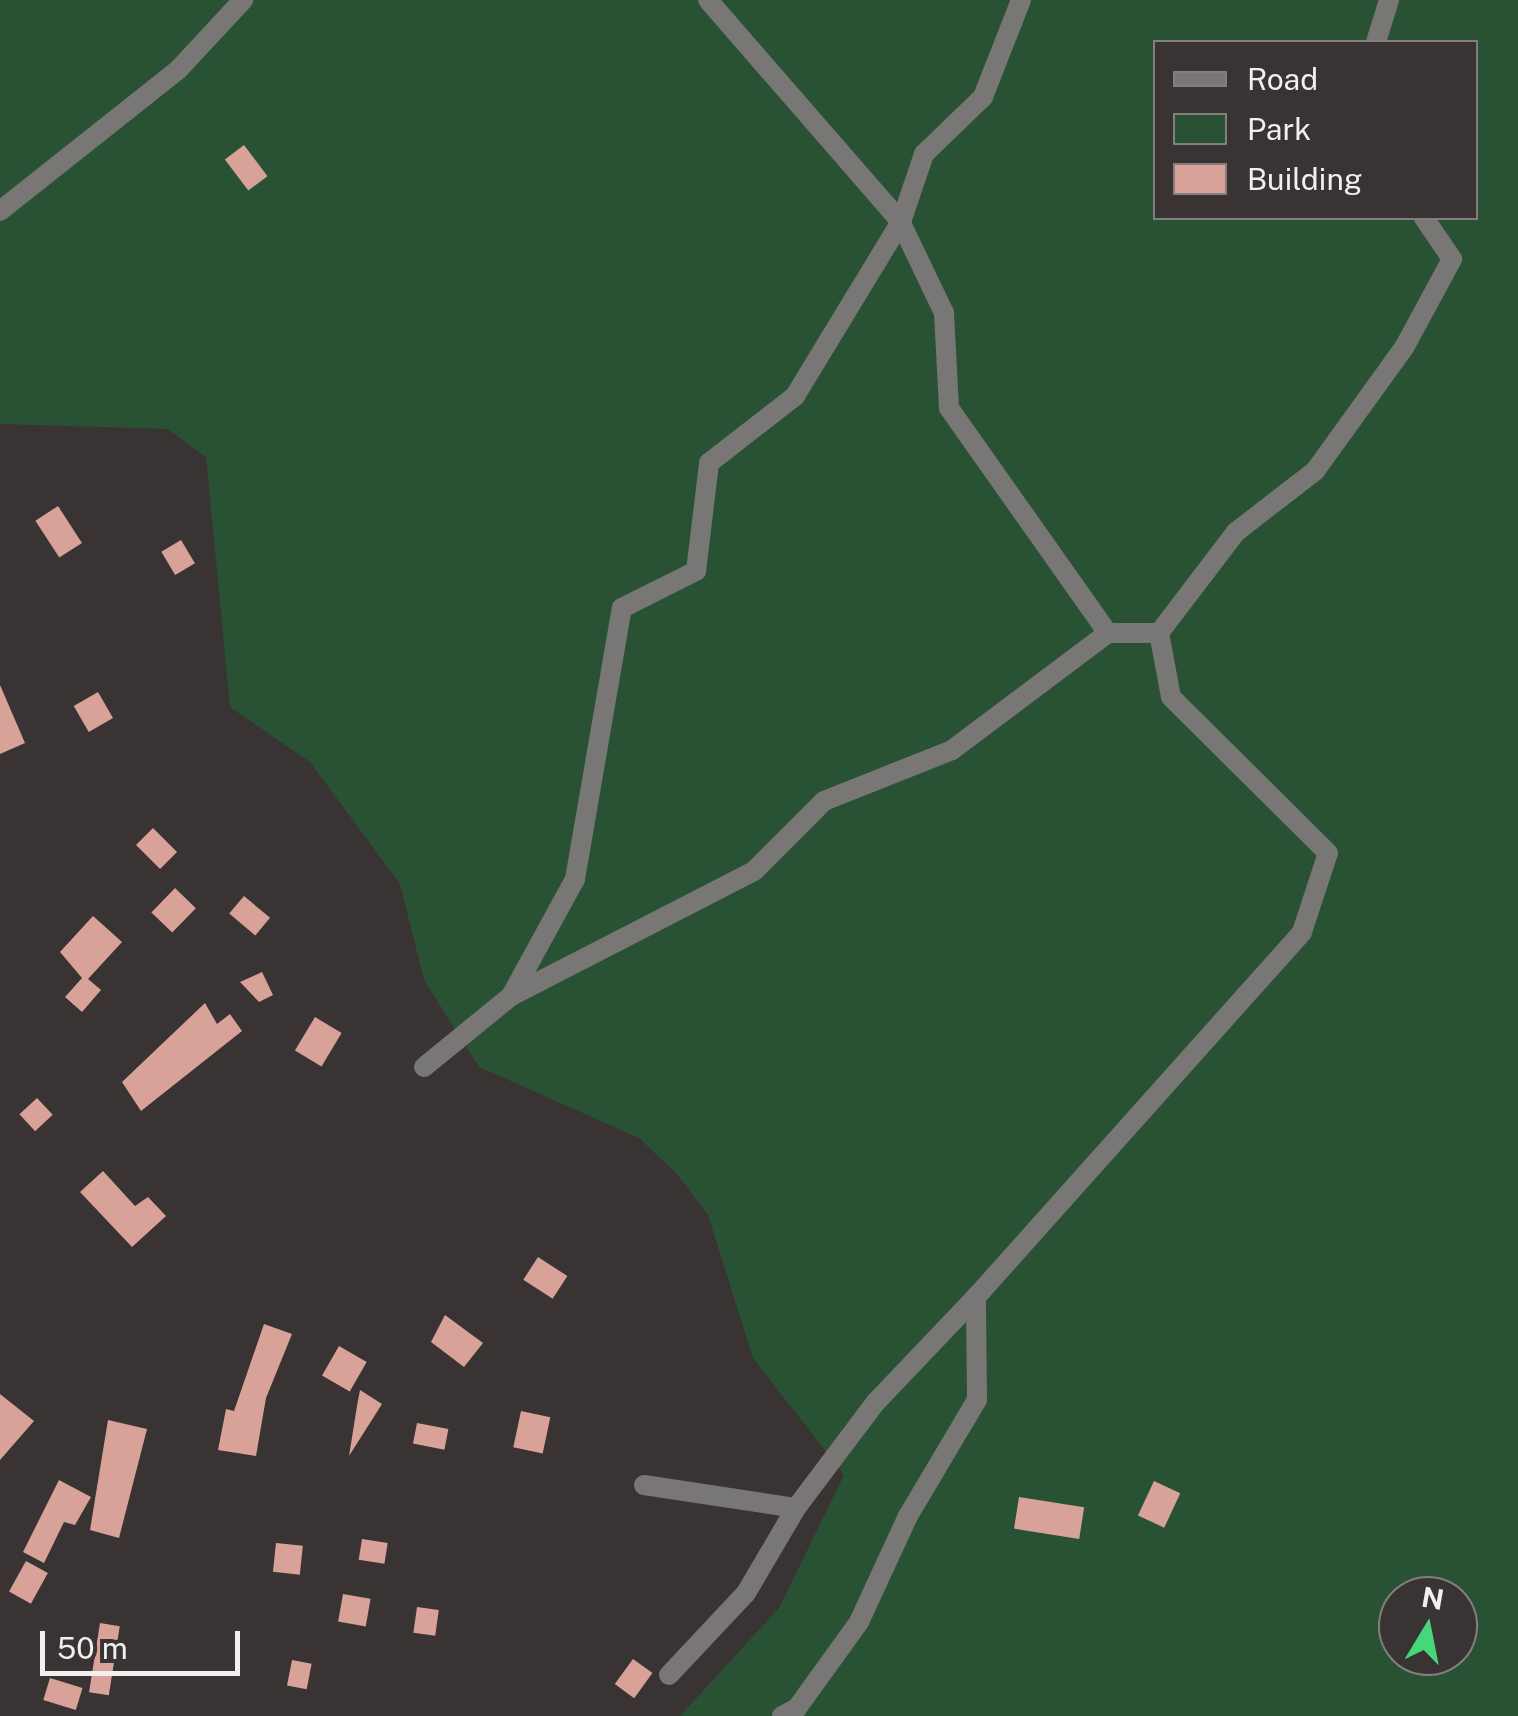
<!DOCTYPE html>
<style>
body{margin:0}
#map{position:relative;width:1518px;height:1716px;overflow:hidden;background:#393433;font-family:"Public Sans",sans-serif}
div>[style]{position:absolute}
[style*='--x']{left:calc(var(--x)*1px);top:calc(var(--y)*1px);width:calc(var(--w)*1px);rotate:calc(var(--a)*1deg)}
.green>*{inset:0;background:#295134}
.building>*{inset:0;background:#d8a298;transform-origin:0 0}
.minor>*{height:20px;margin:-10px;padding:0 10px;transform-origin:10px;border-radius:10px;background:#797676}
span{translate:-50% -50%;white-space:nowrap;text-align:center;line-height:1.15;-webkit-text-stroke:10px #393433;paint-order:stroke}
.legend{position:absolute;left:1153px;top:40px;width:325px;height:180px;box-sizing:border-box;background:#393433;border:2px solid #837f7e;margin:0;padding:12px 18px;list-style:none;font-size:30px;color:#f2efef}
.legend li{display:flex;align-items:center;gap:20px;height:50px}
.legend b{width:50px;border:2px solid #837f7e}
.north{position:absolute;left:1378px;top:1576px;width:100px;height:100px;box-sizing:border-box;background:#393433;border:2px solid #837f7e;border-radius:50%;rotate:10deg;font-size:28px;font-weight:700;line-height:40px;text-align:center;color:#f2efef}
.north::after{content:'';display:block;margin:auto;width:35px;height:45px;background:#46d77a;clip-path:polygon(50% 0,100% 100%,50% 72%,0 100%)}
.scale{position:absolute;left:40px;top:1631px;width:200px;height:45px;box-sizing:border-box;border:5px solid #f2efef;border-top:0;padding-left:12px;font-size:30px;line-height:35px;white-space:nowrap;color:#f2efef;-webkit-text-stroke:8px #393433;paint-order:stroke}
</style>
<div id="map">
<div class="green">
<div style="clip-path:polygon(evenodd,0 0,1518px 0,1518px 1716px,680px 1716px,779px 1608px,844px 1475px,753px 1358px,708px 1215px,676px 1173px,639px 1138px,479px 1067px,424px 980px,400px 884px,310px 762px,230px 707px,206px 457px,167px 429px,0 424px,0 0,1156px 42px,1476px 42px,1476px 218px,1156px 218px,1156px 42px,0 0,1398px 1596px,1458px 1596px,1458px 1656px,1398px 1656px,1398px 1596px)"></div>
</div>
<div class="building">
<div style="left:244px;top:145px;width:39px;height:24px;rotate:53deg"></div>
<div style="left:58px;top:506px;width:44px;height:27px;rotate:57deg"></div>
<div style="left:181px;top:540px;width:27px;height:23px;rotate:59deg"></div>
<div style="clip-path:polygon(0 685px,25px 743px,0 754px)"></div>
<div style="left:98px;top:692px;width:30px;height:28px;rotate:60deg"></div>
<div style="left:153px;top:828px;width:34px;height:24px;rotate:45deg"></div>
<div style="left:175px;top:888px;width:29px;height:34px;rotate:44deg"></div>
<div style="left:244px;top:896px;width:34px;height:23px;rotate:40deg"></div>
<div style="clip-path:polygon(93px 916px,122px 942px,88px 979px,101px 990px,82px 1012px,65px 997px,82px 978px,60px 952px)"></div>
<div style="clip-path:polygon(262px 972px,273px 995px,259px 1002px,240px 982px)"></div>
<div style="clip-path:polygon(205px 1003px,217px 1024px,230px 1014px,242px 1031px,141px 1111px,122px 1082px)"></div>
<div style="left:315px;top:1017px;width:31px;height:39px;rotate:31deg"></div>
<div style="left:37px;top:1098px;width:23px;height:24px;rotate:47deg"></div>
<div style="clip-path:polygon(103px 1171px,135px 1206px,148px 1197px,166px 1216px,132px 1247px,80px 1192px)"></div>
<div style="left:538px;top:1257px;width:35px;height:27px;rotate:33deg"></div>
<div style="clip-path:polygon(445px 1315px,483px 1343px,464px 1367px,431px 1342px)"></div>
<div style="clip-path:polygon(264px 1324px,292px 1334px,266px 1398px,256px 1456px,218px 1450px,226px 1409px,234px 1411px)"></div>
<div style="left:339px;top:1346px;width:32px;height:34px;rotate:30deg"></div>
<div style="clip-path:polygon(360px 1390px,382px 1404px,349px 1456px,357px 1406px)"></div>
<div style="clip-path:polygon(0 1394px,34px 1421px,0 1460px)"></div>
<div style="left:521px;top:1411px;width:30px;height:37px;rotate:12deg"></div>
<div style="clip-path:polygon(108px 1420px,147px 1429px,119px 1538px,90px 1530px)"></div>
<div style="left:417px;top:1423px;width:32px;height:21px;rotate:11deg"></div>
<div style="clip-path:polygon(59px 1480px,91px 1497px,75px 1525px,64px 1522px,44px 1563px,23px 1552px)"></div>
<div style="left:1154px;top:1481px;width:29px;height:38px;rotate:25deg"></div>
<div style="left:1019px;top:1497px;width:66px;height:32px;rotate:9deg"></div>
<div style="left:362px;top:1539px;width:26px;height:21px;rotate:9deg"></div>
<div style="left:276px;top:1543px;width:27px;height:29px;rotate:6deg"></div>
<div style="left:26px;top:1561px;width:25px;height:35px;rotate:29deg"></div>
<div style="left:343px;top:1594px;width:28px;height:28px;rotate:10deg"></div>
<div style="left:417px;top:1607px;width:22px;height:26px;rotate:8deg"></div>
<div style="left:100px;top:1623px;width:20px;height:70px;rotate:9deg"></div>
<div style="left:633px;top:1659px;width:24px;height:31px;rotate:36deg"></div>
<div style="left:292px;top:1660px;width:20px;height:26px;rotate:11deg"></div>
<div style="left:50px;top:1678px;width:34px;height:23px;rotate:17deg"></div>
</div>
<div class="minor">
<div style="--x:708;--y:0;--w:293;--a:49"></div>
<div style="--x:900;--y:221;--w:102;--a:64.4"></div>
<div style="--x:944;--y:313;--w:95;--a:87"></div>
<div style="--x:949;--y:408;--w:276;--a:54.8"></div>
<div style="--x:1376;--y:42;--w:44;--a:-72.8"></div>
<div style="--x:0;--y:211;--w:227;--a:-38.4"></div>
<div style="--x:178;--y:70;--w:96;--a:-47.1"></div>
<div style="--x:511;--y:996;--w:273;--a:-27.2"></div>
<div style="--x:754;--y:871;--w:99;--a:-45"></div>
<div style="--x:824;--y:801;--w:138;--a:-21.7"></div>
<div style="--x:952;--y:750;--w:195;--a:-36.9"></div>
<div style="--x:1108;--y:633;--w:51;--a:0"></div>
<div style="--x:424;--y:1067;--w:112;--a:-39.2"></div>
<div style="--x:511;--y:996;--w:133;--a:-61.3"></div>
<div style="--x:575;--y:879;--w:275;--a:-80.2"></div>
<div style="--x:622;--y:608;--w:83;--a:-26.6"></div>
<div style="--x:696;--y:571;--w:109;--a:-83.1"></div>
<div style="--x:709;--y:463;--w:109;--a:-37.9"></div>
<div style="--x:795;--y:396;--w:204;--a:-58.7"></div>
<div style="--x:901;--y:222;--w:72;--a:-71.3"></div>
<div style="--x:924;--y:154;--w:82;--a:-44"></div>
<div style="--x:983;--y:97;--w:104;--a:-68.6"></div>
<div style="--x:644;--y:1485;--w:154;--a:8.6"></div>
<div style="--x:796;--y:1508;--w:133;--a:-53"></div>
<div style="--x:876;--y:1402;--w:145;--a:-46.4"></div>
<div style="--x:669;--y:1675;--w:112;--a:-46.8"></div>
<div style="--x:746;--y:1593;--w:99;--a:-59.5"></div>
<div style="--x:782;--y:1716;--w:17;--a:-28"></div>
<div style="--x:797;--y:1708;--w:106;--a:-54.2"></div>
<div style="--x:859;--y:1622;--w:117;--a:-65.2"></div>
<div style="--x:908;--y:1516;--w:135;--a:-59.3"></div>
<div style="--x:977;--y:1400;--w:103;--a:-90.6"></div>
<div style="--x:976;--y:1297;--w:489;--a:-48.2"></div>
<div style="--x:1302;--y:932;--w:83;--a:-71.8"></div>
<div style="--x:1328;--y:853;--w:221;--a:-135.2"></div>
<div style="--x:1171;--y:697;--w:65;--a:-100.6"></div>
<div style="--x:1159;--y:633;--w:127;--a:-52.7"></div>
<div style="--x:1236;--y:532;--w:100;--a:-37.7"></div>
<div style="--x:1315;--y:471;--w:154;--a:-54.2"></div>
<div style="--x:1405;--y:346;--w:99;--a:-61.6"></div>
<div style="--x:1452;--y:259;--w:50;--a:-124.3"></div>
</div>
<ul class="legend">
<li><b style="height:12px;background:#797676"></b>Road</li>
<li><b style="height:28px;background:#295134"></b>Park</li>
<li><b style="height:28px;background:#d8a298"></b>Building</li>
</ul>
<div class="north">N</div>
<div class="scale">50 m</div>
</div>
